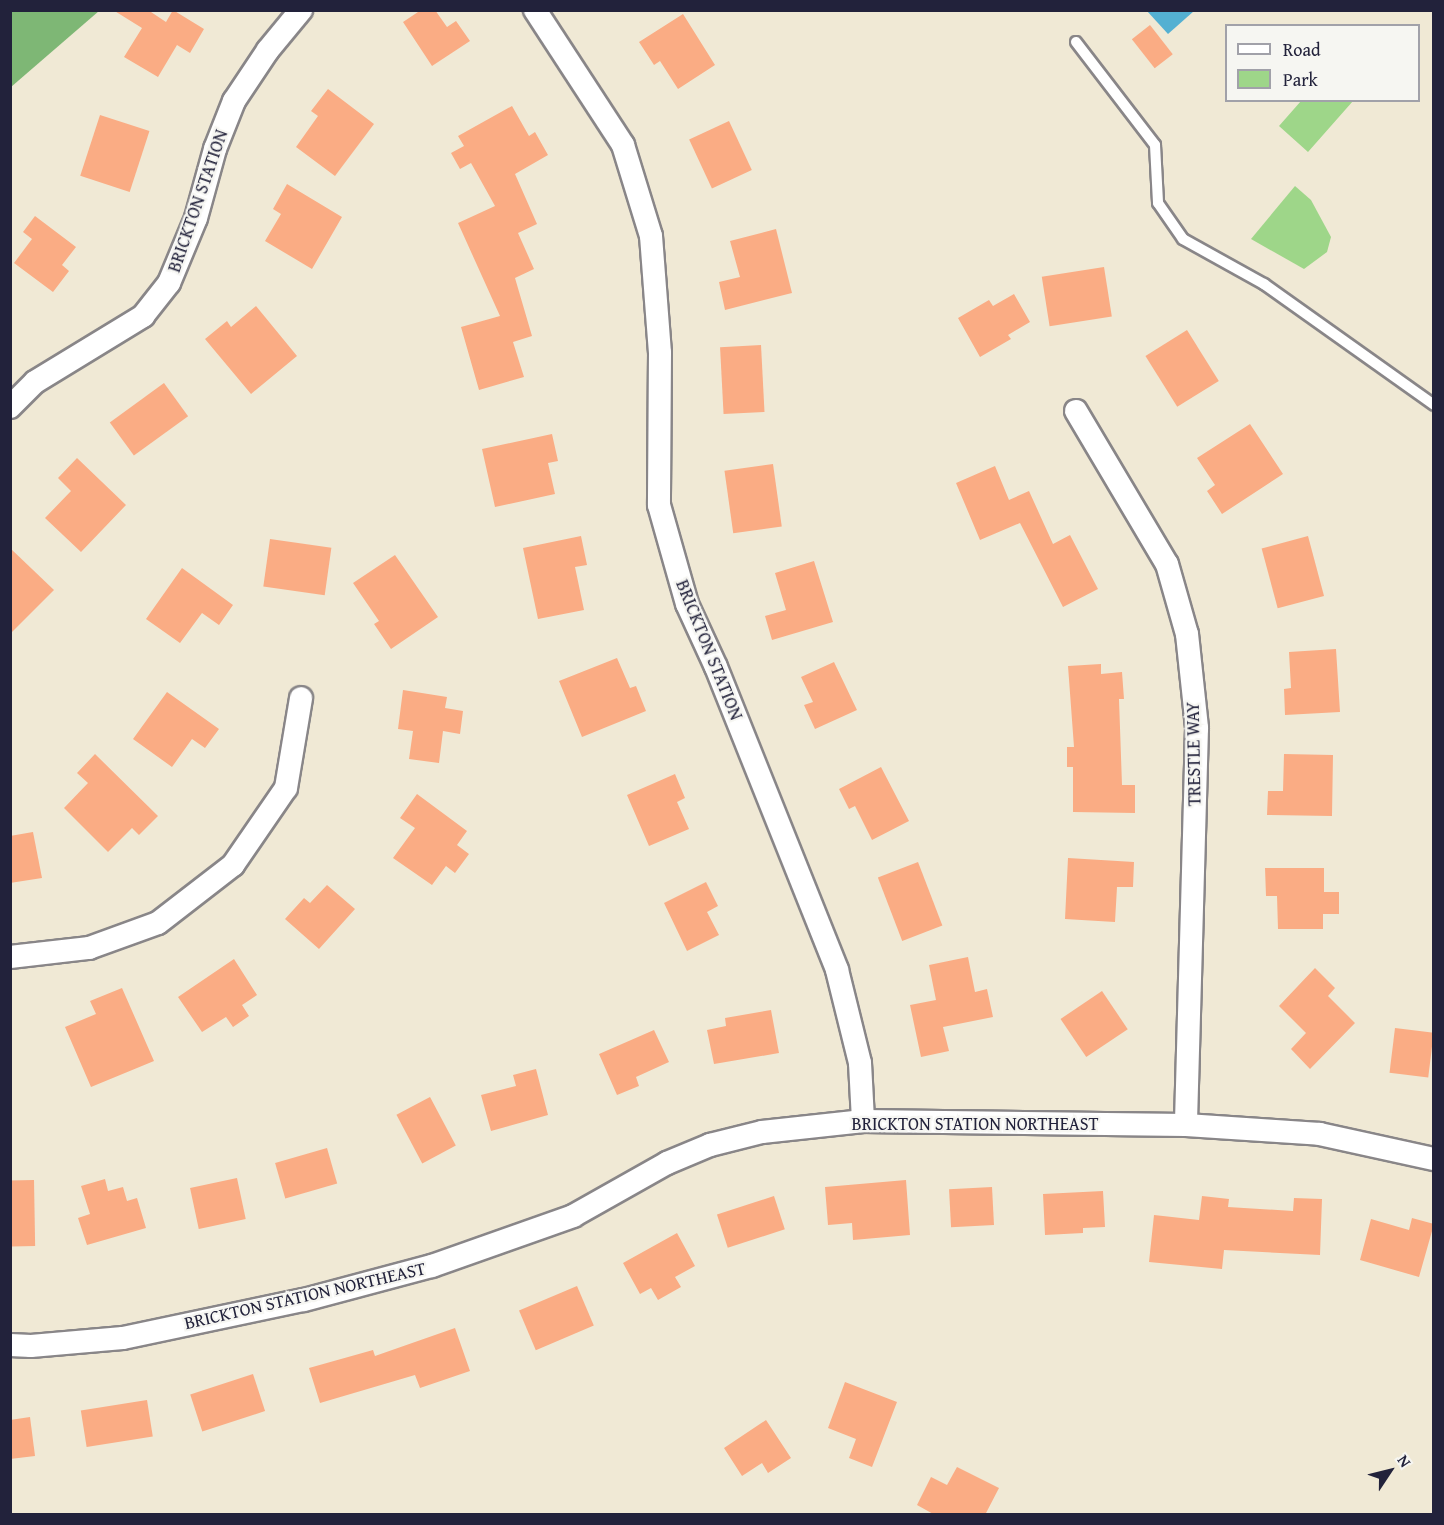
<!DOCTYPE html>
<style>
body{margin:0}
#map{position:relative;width:1444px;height:1525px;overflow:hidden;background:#f0e9d5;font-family:"Gentium Book Plus",serif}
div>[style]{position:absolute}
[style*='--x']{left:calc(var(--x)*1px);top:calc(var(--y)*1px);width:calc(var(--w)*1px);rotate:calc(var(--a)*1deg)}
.green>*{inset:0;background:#9ed689}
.forest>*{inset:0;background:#7eb775}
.water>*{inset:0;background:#54b0d2}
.building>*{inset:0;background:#faac84;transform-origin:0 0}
.roads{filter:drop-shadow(2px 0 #898688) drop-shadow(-2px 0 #898688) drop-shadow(0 2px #898688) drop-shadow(0 -2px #898688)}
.service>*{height:10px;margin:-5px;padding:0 5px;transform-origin:5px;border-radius:5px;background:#fff}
.minor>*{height:22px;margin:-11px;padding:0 11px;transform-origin:11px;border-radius:11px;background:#fff}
span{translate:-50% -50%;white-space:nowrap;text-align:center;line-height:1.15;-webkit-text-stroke:4.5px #f6f6f2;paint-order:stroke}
.street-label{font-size:18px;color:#22223b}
.frame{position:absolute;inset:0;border:12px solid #22223b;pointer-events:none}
.legend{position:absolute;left:1225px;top:24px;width:195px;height:78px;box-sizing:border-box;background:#f6f6f2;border:2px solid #a1a1a9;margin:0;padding:8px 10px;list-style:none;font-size:18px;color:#22223b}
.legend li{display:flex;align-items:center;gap:12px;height:30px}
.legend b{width:30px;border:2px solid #a1a1a9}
.north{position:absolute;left:1360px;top:1441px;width:60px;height:60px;-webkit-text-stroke:4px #f6f6f2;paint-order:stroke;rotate:55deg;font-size:16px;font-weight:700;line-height:24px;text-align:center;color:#22223b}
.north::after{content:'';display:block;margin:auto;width:21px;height:27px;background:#22223b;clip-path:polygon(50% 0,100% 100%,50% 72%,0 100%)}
</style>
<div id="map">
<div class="green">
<div style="clip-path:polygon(1301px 101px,1301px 100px,1353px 101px,1308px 152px,1279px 126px)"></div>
<div style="clip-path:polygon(1295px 186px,1311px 200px,1331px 237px,1327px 252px,1304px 269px,1251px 239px)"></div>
</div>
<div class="forest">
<div style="clip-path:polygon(11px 10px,99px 10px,99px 11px,11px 87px)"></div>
</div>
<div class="water">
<div style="clip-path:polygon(1147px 11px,1194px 11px,1168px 34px)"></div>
</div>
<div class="building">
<div style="clip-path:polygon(113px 10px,148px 10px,166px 22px,173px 10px,204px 29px,190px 53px,177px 45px,158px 77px,124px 57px,142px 28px)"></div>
<div style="clip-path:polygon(421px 10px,435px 10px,447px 27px,456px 21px,470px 41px,432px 66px,403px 22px)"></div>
<div style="clip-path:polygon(683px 14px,715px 65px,678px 89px,660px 61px,654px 65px,639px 42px)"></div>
<div style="left:1150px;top:25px;width:37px;height:23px;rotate:52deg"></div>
<div style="clip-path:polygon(328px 89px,374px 124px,335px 176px,296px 147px,318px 116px,311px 111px)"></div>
<div style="clip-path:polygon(512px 106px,529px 136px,535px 132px,548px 155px,515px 174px,537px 224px,518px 233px,534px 269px,515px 278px,532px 336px,513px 342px,524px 377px,479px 390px,461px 327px,500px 316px,458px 223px,495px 206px,471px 163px,460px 169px,451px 153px,464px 146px,458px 136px)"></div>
<div style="left:100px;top:115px;width:52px;height:64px;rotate:18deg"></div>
<div style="left:729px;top:121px;width:54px;height:44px;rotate:65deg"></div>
<div style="clip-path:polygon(287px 184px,342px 217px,312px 269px,265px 241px,281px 214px,273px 209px)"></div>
<div style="clip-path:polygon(35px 216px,76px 247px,62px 265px,69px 271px,53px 292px,14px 263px,32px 239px,23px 232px)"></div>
<div style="clip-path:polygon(776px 229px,792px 293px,725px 310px,719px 282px,740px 277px,730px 241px)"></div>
<div style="left:1104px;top:267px;width:50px;height:63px;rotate:81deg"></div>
<div style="clip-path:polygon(1014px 294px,1030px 322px,1008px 335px,1011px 339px,980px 357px,958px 318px,989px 300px,993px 306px)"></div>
<div style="clip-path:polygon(256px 306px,297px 356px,251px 394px,205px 339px,227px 321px,231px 327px)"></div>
<div style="left:1187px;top:330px;width:60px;height:49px;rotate:58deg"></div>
<div style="left:761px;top:345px;width:67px;height:41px;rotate:87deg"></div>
<div style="left:164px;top:383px;width:41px;height:67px;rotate:54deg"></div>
<div style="clip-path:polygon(1250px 424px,1283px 474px,1222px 514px,1207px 491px,1215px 485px,1197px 458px)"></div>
<div style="clip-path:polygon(552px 434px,558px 461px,548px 463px,555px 494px,495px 507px,482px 449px)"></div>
<div style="clip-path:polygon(77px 458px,126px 505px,81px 552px,45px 518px,71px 491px,58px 478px)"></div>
<div style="left:773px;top:464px;width:63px;height:49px;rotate:82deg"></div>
<div style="clip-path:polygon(995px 466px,1009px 500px,1029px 491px,1053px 544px,1070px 535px,1098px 589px,1063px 607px,1020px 523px,980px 540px,956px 483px)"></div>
<div style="clip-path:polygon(581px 536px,587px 565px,575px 567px,584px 610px,538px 619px,523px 548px)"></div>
<div style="left:1308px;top:536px;width:62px;height:48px;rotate:75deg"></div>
<div style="left:270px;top:539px;width:62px;height:48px;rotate:8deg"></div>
<div style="clip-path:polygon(10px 548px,54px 590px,10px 634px)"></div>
<div style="clip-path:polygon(395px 555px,438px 617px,391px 649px,374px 624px,379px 621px,353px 583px)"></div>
<div style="clip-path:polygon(814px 561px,833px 622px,772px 640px,765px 616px,786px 610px,775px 573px)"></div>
<div style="clip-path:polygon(182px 568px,233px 605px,219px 625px,202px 613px,180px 643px,146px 619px)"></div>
<div style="clip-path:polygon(1336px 649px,1340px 712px,1285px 715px,1284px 689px,1291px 688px,1289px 652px)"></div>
<div style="clip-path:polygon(617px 658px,630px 688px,636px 686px,646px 711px,582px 737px,559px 681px)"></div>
<div style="clip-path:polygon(834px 662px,857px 710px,815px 729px,804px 705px,813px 702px,801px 677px)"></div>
<div style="clip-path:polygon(1101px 664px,1101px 674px,1122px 672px,1124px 699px,1119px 699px,1122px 785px,1135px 785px,1135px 813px,1073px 812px,1073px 767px,1067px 767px,1067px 747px,1074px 747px,1068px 666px)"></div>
<div style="clip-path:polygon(403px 690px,447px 697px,445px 708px,463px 711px,460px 734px,443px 731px,439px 763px,409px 759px,413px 731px,398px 729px)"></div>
<div style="clip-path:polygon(167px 692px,219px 729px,205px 748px,192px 739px,172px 767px,133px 739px)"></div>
<div style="clip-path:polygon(95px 754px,158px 816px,139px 835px,132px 828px,108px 852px,64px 808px,88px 783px,77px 773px)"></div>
<div style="clip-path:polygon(1284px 754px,1333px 755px,1332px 816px,1267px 815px,1268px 791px,1283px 791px)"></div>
<div style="clip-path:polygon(881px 767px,909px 821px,872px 840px,855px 806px,849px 809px,839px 789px)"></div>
<div style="clip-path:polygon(675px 774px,685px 798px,677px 802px,689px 829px,649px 846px,627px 795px)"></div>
<div style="clip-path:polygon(417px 794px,467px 831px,457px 845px,469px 854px,455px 873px,446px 866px,432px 885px,393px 858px,415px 828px,400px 818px)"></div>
<div style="clip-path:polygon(33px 832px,42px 878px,10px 883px,10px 836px)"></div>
<div style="clip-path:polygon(1068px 858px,1134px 862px,1133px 887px,1117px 887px,1115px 922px,1065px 919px)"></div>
<div style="left:918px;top:862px;width:68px;height:43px;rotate:69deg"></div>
<div style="clip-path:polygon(1265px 868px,1324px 868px,1324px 892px,1339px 892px,1339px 914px,1323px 914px,1323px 929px,1278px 929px,1277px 896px,1266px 896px)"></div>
<div style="clip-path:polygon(706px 882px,718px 906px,707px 912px,719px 935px,687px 951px,664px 903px)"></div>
<div style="clip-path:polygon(327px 885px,355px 909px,319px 949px,285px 919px,304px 898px,310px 903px)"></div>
<div style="clip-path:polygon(968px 957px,975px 992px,987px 989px,993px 1017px,943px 1027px,949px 1051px,921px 1057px,910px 1005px,936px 1000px,929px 965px)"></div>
<div style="clip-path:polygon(234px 959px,257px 995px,242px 1005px,249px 1016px,233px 1027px,226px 1017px,202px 1032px,178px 997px)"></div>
<div style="clip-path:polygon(1315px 968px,1335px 988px,1328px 996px,1355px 1023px,1310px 1069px,1291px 1049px,1306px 1033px,1279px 1006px)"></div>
<div style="clip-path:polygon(122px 988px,154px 1061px,91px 1087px,65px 1027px,96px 1014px,90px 1001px)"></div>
<div style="left:1102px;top:991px;width:46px;height:50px;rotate:56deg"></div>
<div style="clip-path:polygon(771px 1010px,779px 1053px,714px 1064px,707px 1030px,726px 1026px,725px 1018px)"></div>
<div style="left:1395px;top:1028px;width:39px;height:45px;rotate:7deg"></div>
<div style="clip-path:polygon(654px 1030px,669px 1062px,636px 1077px,639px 1086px,617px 1095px,599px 1054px)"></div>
<div style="clip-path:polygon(536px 1069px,548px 1115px,491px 1131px,481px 1095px,516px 1086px,513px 1075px)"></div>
<div style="left:430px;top:1097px;width:55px;height:38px;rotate:62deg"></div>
<div style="left:327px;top:1148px;width:37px;height:54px;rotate:74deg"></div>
<div style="left:237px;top:1178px;width:42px;height:48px;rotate:78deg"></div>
<div style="clip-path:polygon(105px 1179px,108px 1191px,123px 1187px,127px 1201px,137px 1198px,146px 1228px,87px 1245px,78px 1218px,90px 1214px,81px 1186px)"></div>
<div style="left:34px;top:1180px;width:66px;height:24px;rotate:89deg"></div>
<div style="clip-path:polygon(906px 1180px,910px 1235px,853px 1240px,852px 1223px,828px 1225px,825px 1187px)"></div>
<div style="left:992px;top:1187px;width:38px;height:43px;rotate:87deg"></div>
<div style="clip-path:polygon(1103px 1191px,1105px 1227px,1083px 1228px,1083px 1233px,1045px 1235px,1043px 1194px)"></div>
<div style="left:774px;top:1196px;width:35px;height:60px;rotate:72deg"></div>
<div style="clip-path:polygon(1202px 1196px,1229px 1199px,1228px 1207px,1293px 1211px,1294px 1198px,1322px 1199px,1320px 1255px,1224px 1250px,1222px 1269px,1149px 1262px,1154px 1215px,1199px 1220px)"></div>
<div style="clip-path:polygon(1412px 1218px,1434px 1224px,1419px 1277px,1360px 1260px,1371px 1219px,1409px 1230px)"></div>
<div style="clip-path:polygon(677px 1233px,695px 1266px,675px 1277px,681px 1287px,658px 1300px,651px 1288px,640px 1294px,623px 1263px)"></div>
<div style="left:577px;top:1286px;width:43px;height:63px;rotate:67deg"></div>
<div style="clip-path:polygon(455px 1328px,470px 1371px,420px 1388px,415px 1375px,320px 1403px,309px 1368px,373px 1350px,375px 1356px)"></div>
<div style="left:253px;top:1374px;width:39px;height:66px;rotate:72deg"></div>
<div style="clip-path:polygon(845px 1382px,897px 1402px,872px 1467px,849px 1458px,856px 1439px,828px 1428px)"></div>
<div style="left:147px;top:1400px;width:37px;height:67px;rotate:81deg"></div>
<div style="clip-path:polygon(30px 1417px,35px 1456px,10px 1459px,10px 1420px)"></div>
<div style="clip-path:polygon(766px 1420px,791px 1458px,768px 1473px,762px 1463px,742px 1476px,724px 1448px)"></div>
<div style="clip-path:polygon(957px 1467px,999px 1488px,985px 1515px,935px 1515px,917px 1505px,931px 1477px,947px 1485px)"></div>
</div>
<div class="roads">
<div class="service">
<div style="--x:1076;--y:42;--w:130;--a:52.5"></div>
<div style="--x:1155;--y:145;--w:58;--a:87"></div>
<div style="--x:1158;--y:203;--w:44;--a:55.2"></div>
<div style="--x:1183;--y:239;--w:93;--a:29.1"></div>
<div style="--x:1264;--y:284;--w:209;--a:35.4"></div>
</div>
<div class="minor">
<div style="--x:535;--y:10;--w:161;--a:56.9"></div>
<div style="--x:623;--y:145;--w:95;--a:72.9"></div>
<div style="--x:651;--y:236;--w:117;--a:85.6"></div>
<div style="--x:660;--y:353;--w:152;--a:90.4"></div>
<div style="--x:659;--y:505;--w:103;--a:74.2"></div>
<div style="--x:687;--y:604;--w:69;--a:65.3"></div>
<div style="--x:716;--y:667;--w:326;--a:68.2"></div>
<div style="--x:837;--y:970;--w:96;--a:76.1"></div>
<div style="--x:860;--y:1063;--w:58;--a:87"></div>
<div style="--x:10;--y:407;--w:35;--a:-45"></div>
<div style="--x:35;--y:382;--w:127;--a:-31.4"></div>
<div style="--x:143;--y:316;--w:42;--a:-51.8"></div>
<div style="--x:169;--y:283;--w:70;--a:-67.4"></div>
<div style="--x:196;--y:218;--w:72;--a:-74.6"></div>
<div style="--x:215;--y:149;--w:52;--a:-68.4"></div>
<div style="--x:234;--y:101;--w:61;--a:-56.3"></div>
<div style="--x:268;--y:50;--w:52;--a:-50.5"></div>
<div style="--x:1076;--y:411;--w:178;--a:59.3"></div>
<div style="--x:1167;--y:564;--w:73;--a:74.1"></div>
<div style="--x:1187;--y:634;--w:95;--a:83.9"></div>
<div style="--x:1197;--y:728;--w:397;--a:91.6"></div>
<div style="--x:10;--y:957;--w:80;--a:-6.5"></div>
<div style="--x:89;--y:948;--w:73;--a:-19.9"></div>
<div style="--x:158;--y:923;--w:95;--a:-37.7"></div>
<div style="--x:233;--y:865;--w:93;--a:-55.5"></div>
<div style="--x:286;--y:788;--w:91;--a:-80.5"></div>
<div style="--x:10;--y:1345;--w:21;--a:3"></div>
<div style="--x:31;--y:1346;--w:92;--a:-5"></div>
<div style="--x:123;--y:1338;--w:185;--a:-11.9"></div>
<div style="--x:304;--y:1300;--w:132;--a:-14.9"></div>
<div style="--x:432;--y:1266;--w:150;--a:-19.5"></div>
<div style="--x:573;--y:1216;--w:108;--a:-29.4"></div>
<div style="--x:667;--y:1163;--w:47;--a:-22.7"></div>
<div style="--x:710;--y:1145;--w:54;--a:-14"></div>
<div style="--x:762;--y:1132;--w:102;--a:-6.2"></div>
<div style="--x:863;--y:1121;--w:323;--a:0.7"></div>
<div style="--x:1186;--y:1125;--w:134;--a:3.8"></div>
<div style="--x:1320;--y:1134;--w:117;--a:12.4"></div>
</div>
</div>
<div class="street-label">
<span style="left:198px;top:201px;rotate:-71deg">BRICKTON STATION</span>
<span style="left:709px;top:650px;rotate:68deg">BRICKTON STATION</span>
<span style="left:1194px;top:754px;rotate:-91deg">TRESTLE WAY</span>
<span style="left:975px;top:1124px">BRICKTON STATION NORTHEAST</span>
<span style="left:305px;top:1296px;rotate:-13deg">BRICKTON STATION NORTHEAST</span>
</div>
<div class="frame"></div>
<ul class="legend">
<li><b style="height:8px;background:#fff"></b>Road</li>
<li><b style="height:16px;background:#9ed689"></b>Park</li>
</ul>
<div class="north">N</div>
</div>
